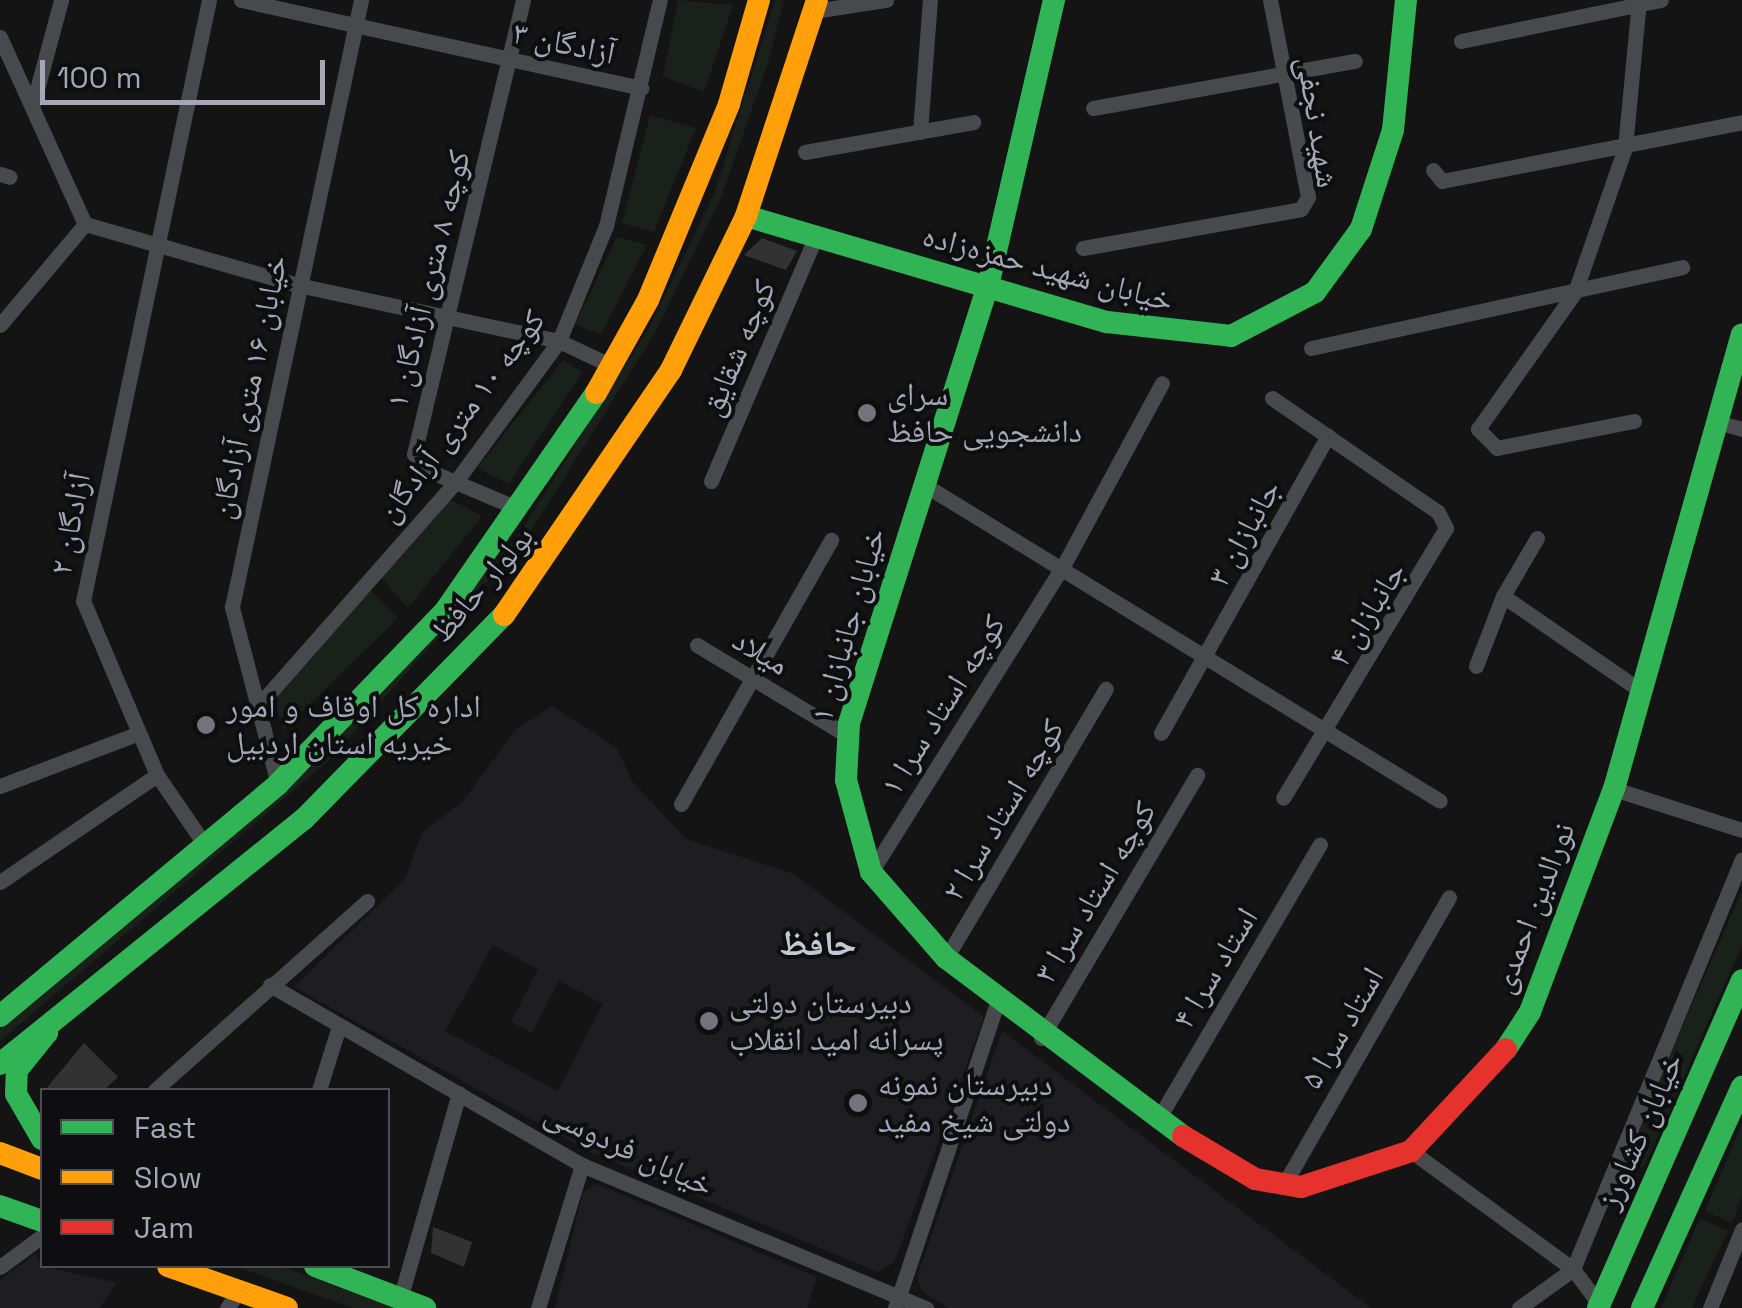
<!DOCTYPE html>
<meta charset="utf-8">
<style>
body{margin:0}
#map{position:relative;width:1742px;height:1308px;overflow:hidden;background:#141414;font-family:"Space Grotesk","Noto Naskh Arabic",sans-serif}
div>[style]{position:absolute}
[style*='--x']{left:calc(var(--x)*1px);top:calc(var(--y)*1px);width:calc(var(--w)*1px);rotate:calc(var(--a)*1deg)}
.built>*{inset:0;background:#1e1e20}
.green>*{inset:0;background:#1a211b}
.building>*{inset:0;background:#323233}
.street>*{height:15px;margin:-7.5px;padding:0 7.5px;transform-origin:7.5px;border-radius:7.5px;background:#48494d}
.fast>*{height:22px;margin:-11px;padding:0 11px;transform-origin:11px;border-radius:11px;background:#30b455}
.slow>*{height:22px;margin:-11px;padding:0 11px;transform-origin:11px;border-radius:11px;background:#ff9f0a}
.jam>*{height:22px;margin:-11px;padding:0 11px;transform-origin:11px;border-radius:11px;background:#e5322d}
.dots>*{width:28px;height:28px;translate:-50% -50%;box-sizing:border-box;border:5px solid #0e0e10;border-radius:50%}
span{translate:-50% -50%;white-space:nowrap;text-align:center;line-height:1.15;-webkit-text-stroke:8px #0e0e10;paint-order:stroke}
.street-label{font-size:32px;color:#a4a8b6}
.poi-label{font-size:32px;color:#a4a8b6}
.left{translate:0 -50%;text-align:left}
.neighbourhood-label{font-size:35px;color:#c5c7d2;font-weight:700}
.legend{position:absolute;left:40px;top:1088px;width:350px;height:180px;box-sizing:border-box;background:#0e0e10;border:2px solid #4a4c52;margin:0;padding:12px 18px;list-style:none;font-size:30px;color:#a4a8b6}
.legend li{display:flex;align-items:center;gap:20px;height:50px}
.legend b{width:50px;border:2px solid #4a4c52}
.scale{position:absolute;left:40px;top:60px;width:285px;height:45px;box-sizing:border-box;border:5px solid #a4a8b6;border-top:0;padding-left:12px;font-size:30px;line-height:35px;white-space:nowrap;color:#a4a8b6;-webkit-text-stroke:8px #0e0e10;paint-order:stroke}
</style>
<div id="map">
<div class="built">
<div style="clip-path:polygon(evenodd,552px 706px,617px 748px,632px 781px,686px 839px,794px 874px,984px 1017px,894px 1263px,878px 1272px,592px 1153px,294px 987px,405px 879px,422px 833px,464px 800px,516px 729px,552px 706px,493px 945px,538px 969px,511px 1022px,532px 1033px,559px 981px,603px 1004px,558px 1091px,445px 1031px,493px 945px)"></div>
<div style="clip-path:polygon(1002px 1031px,1371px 1308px,949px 1308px,922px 1292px,917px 1277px)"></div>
<div style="clip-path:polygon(597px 1184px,817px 1277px,807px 1308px,555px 1308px,583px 1192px)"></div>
<div style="clip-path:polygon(36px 1253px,42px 1266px,117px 1283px,99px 1308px,0 1308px,0 1280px)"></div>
</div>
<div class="green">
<div style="clip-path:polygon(678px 0,733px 5px,704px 92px,663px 76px)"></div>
<div style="clip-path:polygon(775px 0,784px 0,768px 63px,722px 195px,656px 331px,527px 537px,329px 760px,0 1041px,0 1030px,324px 756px,520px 533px,649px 328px,714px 194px)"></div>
<div style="clip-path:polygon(650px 115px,696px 128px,654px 232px,622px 223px)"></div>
<div style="clip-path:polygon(617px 237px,647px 245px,601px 335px,575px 324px)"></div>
<div style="clip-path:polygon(563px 360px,582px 372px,509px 484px,477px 468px)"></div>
<div style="clip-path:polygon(450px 499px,482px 516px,408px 608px,381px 577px)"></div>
<div style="clip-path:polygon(369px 589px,398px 618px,283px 730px,274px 696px)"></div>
<div style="clip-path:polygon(1742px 891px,1742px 945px,1644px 1167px,1633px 1169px,1625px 1157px)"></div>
<div style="clip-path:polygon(1742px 1124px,1742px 1197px,1732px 1223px,1705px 1211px)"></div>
<div style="clip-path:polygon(1700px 1218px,1728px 1231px,1692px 1308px,1661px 1308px)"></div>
<div style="clip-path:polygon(235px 1266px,281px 1266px,395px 1308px,353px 1308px)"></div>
</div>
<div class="building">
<div style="clip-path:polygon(762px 238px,797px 251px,786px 270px,744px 255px)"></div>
<div style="clip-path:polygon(84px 1043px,118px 1077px,104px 1090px,45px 1090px)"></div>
<div style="clip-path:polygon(433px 1227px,472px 1242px,464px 1267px,431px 1253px)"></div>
</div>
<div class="street">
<div style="--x:241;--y:0;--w:410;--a:12.4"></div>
<div style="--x:814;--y:11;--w:73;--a:-8.7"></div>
<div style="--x:0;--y:37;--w:205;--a:65.6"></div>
<div style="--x:85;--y:224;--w:132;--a:130.1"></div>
<div style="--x:1461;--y:41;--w:204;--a:-11.6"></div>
<div style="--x:33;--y:104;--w:108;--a:-74.9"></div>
<div style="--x:1093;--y:108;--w:266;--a:-10.2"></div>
<div style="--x:920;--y:132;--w:132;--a:-85.7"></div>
<div style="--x:805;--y:152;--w:171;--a:-10.1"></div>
<div style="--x:1433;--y:170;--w:14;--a:51"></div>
<div style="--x:1442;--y:181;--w:306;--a:-11.1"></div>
<div style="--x:0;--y:174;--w:10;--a:17"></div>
<div style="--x:85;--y:224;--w:222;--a:16"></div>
<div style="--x:298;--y:285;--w:267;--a:12.1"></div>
<div style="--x:559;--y:341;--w:59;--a:25.3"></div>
<div style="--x:1083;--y:248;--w:221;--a:-10.1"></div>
<div style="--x:1301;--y:209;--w:14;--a:-60"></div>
<div style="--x:1308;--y:197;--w:201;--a:-100.9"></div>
<div style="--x:1311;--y:348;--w:380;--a:-12.3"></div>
<div style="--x:1272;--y:398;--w:201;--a:34.5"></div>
<div style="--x:1438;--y:512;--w:18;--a:63"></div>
<div style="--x:1446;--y:528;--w:315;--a:121.1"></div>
<div style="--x:1634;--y:421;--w:140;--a:168.9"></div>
<div style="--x:1497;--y:448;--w:27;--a:-135"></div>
<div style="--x:1478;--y:429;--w:168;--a:-54.7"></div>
<div style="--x:1575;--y:292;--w:152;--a:-70.9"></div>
<div style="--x:1625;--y:148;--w:149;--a:-84.6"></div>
<div style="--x:1720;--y:423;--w:23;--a:15"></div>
<div style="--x:711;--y:481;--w:264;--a:-66.8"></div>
<div style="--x:923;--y:484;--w:606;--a:31.51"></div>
<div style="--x:517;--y:508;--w:98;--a:-157.1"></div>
<div style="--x:427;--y:470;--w:21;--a:-129"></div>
<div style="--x:414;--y:454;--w:467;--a:-76.5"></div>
<div style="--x:1537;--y:538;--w:67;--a:120.4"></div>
<div style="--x:1503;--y:596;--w:166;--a:34.5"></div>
<div style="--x:697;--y:645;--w:176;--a:31.1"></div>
<div style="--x:1476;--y:666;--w:75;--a:-68.9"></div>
<div style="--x:258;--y:706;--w:296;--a:-48.6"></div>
<div style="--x:454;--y:484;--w:177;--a:-53.7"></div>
<div style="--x:559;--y:341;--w:124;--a:-67.8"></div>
<div style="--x:606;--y:226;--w:232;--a:-76.6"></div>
<div style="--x:1161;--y:733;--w:341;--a:-60.7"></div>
<div style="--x:278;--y:784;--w:183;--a:-104.6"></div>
<div style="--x:232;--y:607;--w:621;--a:-78"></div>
<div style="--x:0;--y:786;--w:146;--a:-20.9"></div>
<div style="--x:1614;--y:789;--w:134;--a:17.8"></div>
<div style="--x:681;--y:804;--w:304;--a:-60.4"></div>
<div style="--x:205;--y:845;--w:85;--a:-124.4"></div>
<div style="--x:157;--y:775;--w:189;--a:-113"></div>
<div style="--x:83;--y:601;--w:614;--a:-78.16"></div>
<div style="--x:871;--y:872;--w:359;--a:-57.9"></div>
<div style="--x:1062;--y:568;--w:210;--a:-61.6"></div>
<div style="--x:0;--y:882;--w:190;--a:-34.3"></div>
<div style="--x:946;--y:958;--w:313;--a:-59.3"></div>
<div style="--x:270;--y:985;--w:360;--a:30"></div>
<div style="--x:582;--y:1165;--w:373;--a:22.6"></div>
<div style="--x:1041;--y:1038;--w:306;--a:-59.3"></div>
<div style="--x:155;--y:1090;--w:284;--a:-41.7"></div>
<div style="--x:319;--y:1090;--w:67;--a:-72.6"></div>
<div style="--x:1157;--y:1121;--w:321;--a:-59.5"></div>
<div style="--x:1411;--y:1151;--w:200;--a:36.1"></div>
<div style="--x:1573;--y:1269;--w:44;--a:53.4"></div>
<div style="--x:1283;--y:1186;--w:333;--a:-60.1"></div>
<div style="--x:0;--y:1267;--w:52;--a:-36.4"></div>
<div style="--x:400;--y:1299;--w:214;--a:-74"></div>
<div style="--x:227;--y:1308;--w:21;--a:-55"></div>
<div style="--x:538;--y:1308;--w:150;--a:-72.9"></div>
<div style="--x:895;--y:1308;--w:322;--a:-71.5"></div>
<div style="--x:1519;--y:1308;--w:67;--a:-35.8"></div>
<div style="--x:1573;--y:1269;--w:443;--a:-67.6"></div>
<div style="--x:1710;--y:1308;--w:85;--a:-67.9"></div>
</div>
<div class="fast">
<div style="--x:1054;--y:0;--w:293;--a:103"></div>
<div style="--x:988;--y:285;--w:460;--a:107.6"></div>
<div style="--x:849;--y:724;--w:56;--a:93.1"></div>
<div style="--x:846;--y:780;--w:95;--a:74.8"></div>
<div style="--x:871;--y:872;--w:114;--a:48.9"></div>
<div style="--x:946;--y:958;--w:296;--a:36.9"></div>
<div style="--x:746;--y:216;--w:376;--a:16.4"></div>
<div style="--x:1107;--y:322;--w:125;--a:6.4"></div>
<div style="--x:1231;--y:336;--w:95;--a:-27.6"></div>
<div style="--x:1315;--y:292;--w:78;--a:-53.9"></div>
<div style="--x:1361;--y:229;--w:104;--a:-72.1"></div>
<div style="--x:1393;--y:130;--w:131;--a:-84.3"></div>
<div style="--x:0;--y:1016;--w:362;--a:-39.8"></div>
<div style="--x:278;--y:784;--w:240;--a:-46"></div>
<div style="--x:445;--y:611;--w:265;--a:-55.3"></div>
<div style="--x:1506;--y:1049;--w:44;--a:-57"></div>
<div style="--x:1530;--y:1012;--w:238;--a:-69.4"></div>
<div style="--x:1614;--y:789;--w:472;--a:-74.3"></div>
<div style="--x:0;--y:1064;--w:390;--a:-38.9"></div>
<div style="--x:304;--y:819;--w:286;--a:-45.6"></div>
<div style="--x:42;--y:1139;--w:52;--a:-120"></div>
<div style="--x:16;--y:1094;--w:24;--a:-88"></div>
<div style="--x:17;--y:1070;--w:48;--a:-51"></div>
<div style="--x:0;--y:1206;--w:45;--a:19.7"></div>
<div style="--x:315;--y:1266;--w:118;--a:20.9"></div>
<div style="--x:1598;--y:1308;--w:358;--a:-66.3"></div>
<div style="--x:1642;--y:1308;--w:243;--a:-65.7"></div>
</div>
<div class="slow">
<div style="--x:596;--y:393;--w:107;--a:-60.8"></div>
<div style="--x:648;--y:300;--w:212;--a:-67.5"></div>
<div style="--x:729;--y:104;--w:108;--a:-73.9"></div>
<div style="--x:504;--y:615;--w:297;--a:-55.7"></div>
<div style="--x:671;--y:370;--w:171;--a:-64"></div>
<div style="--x:746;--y:216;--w:227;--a:-71.8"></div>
<div style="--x:0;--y:1153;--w:45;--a:20.9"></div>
<div style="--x:168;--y:1266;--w:126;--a:19.4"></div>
</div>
<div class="jam">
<div style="--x:1183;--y:1136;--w:84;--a:30.8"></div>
<div style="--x:1255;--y:1179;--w:47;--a:9.9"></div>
<div style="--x:1301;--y:1187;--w:116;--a:-18.1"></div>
<div style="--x:1411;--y:1151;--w:139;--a:-47"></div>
</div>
<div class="dots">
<div style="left:867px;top:413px;background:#72747d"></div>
<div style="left:206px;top:725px;background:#72747d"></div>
<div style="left:709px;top:1021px;background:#72747d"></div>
<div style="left:858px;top:1103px;background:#72747d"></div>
</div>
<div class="street-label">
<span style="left:564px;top:43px;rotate:12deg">آزادگان ۳</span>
<span style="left:1318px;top:122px;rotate:81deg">شهید نجفی</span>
<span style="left:1048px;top:268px;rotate:15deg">خیابان شهید حمزه‌زاده</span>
<span style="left:428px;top:279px;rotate:-76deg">کوچه ۸ متری آزادگان ۱</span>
<span style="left:738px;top:348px;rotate:-67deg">کوچه شقایق</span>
<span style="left:249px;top:387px;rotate:-78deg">خیابان ۱۶ متری آزادگان</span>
<span style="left:461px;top:416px;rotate:-53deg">کوچه ۱۰ متری آزادگان</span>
<span style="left:70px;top:524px;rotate:-79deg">آزادگان ۲</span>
<span style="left:1244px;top:533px;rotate:-61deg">جانبازان ۳</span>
<span style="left:482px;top:584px;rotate:-50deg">بولوار حافظ</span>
<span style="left:1367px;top:614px;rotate:-58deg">جانبازان ۴</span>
<span style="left:848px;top:625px;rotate:-74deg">خیابان جانبازان ۱</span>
<span style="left:761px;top:652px;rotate:31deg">میلاد</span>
<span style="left:943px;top:705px;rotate:-58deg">کوچه استاد سرا ۱</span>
<span style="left:1003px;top:810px;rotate:-59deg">کوچه استاد سرا ۲</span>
<span style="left:1095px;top:892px;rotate:-59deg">کوچه استاد سرا ۳</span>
<span style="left:1533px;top:908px;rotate:-69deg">نورالدین احمدی</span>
<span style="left:1215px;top:968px;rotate:-59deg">استاد سرا ۴</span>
<span style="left:1342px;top:1028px;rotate:-60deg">استاد سرا ۵</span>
<span style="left:1640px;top:1131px;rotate:-66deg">خیابان کشاورز</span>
<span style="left:629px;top:1149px;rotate:25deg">خیابان فردوسی</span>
</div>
<div class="poi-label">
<span class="left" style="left:887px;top:413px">سرای<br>دانشجویی حافظ</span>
<span class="left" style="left:226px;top:725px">اداره کل اوقاف و امور<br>خیریه استان اردبیل</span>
<span class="left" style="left:729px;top:1021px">دبیرستان دولتی<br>پسرانه امید انقلاب</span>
<span class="left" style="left:878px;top:1103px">دبیرستان نمونه<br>دولتی شیخ مفید</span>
</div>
<div class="neighbourhood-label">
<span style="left:818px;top:943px">حافظ</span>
</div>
<ul class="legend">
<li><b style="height:12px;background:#30b455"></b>Fast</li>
<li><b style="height:12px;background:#ff9f0a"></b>Slow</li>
<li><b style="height:12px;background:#e5322d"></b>Jam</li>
</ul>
<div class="scale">100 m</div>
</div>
